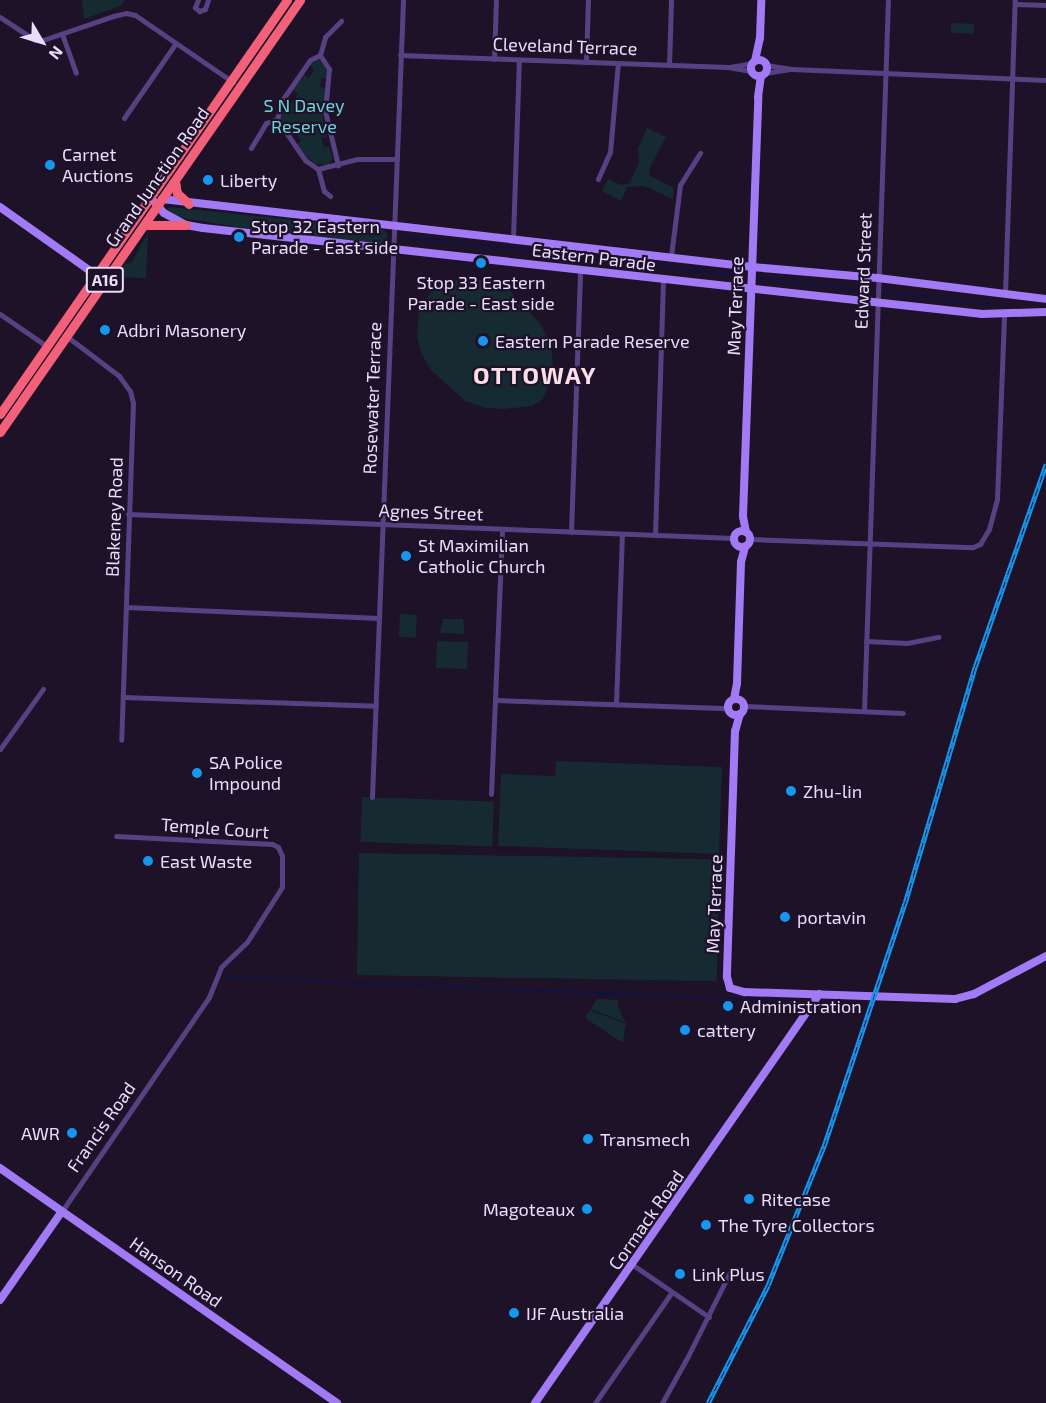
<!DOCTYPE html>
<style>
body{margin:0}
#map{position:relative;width:1046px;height:1403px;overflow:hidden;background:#1d1228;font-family:"Exo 2",sans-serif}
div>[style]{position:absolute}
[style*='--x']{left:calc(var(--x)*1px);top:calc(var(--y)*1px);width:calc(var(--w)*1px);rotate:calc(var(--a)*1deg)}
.green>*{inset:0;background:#162a31;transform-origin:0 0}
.stream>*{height:2px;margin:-1px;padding:0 1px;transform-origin:1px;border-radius:1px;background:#0f1244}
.street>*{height:5px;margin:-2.5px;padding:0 2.5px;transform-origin:2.5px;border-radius:2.5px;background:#584183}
.secondary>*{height:8px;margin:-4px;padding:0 4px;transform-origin:4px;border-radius:4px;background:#a37af5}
.secondary>.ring{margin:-4px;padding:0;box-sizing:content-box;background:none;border:8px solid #a37af5;border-radius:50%}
.highway>*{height:9px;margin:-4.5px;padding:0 4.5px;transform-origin:4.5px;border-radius:4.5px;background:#f36079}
.rail>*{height:4.5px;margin-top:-2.25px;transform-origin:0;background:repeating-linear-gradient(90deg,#1d1228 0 7px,#1696ee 0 14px);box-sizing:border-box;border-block:2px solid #1696ee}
.dots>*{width:16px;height:16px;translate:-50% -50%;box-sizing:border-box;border:3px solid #1d1228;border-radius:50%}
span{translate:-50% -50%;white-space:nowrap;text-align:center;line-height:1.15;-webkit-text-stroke:4.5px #1d1228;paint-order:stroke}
.shield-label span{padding:2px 4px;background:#1d1228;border:2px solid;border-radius:4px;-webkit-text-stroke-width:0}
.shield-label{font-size:16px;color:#e9dcfc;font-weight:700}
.street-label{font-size:18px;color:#e9dcfc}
.park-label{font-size:18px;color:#6cd2d8}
.poi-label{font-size:18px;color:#e9dcfc}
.left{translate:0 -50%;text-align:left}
.right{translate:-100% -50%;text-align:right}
.district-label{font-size:24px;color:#fcdee8;font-weight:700;letter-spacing:1.5px}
.north{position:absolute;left:12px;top:12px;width:60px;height:60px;-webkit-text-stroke:4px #1d1228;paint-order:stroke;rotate:128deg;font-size:16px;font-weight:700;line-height:24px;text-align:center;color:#e9dcfc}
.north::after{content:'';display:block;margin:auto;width:21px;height:27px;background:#e9dcfc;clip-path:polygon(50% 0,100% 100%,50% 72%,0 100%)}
</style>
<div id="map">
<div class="green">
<div style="clip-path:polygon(82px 0,125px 0,121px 6px,84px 19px)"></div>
<div style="left:951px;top:23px;width:23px;height:10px;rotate:2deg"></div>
<div style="clip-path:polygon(319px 59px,325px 65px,327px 74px,327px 78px,321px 78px,320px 87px,326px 88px,323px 118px,327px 137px,321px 138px,324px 147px,329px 146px,333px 158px,329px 165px,325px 165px,316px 164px,306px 157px,297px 145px,301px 141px,296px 133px,291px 136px,283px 124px,281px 116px,285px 102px,287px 99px,292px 102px,298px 93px,293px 90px,304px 75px,309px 78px,314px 70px,310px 65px)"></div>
<div style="clip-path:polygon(647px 128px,666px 137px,649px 169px,650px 176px,674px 188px,673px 199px,644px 186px,627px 187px,621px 201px,602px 191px,608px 179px,621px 185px,630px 183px,639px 162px,638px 148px)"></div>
<div style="clip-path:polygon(170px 207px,381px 229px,387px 233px,387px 240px,383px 244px,237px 227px,178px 217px,167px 210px)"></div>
<div style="clip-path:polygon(148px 232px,146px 278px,116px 277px,124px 265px,132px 262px)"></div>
<div style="clip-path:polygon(459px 279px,482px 280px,510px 291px,541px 325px,551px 345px,554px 376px,542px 400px,532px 406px,504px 409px,486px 408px,465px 401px,431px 370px,421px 353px,417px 336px,419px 310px,434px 288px)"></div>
<div style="left:400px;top:614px;width:17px;height:23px;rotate:3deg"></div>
<div style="clip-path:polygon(443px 619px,463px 619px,465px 634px,440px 633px)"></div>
<div style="left:437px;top:641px;width:31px;height:27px;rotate:2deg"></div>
<div style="clip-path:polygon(556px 761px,722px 767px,719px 854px,498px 846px,501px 774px,555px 776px)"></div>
<div style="left:362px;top:797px;width:132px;height:45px;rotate:2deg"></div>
<div style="left:359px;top:853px;width:360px;height:122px;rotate:1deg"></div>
<div style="clip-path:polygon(597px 999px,618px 1000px,618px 1007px,626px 1023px,591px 1009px)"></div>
<div style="clip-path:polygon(590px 1010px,626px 1024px,623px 1043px,585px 1018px)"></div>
</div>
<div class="stream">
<div style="--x:404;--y:237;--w:342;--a:6.5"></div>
<div style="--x:758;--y:278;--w:114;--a:6.6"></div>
<div style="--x:884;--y:292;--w:109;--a:6.9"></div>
<div style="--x:227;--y:977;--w:555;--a:2.48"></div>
</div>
<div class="street">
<div style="--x:198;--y:0;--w:8;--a:113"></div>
<div style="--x:195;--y:7;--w:6;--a:45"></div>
<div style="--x:199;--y:11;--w:6;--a:-18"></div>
<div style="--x:205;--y:9;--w:9;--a:-72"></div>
<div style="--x:1015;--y:4;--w:31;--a:2"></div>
<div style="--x:0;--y:17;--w:42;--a:33.3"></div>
<div style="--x:35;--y:40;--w:8;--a:0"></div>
<div style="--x:43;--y:40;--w:74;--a:-18.9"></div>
<div style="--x:113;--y:16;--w:13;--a:-13"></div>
<div style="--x:126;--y:13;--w:9;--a:13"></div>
<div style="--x:135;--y:15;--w:119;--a:34.4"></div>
<div style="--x:62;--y:34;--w:41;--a:70.3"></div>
<div style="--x:320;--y:55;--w:17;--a:57"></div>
<div style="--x:329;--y:69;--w:42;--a:95.4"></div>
<div style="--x:325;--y:111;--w:56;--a:76.5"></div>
<div style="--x:320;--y:55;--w:19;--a:-74"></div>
<div style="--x:325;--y:37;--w:23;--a:-45"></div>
<div style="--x:400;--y:55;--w:328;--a:2.1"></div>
<div style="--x:728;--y:67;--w:23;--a:10"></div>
<div style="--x:494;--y:59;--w:59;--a:-88.1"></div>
<div style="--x:586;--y:62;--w:62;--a:-88.2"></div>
<div style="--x:669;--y:65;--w:65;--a:-88.2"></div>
<div style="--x:766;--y:65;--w:26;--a:9"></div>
<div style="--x:792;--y:69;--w:254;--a:2.5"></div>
<div style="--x:730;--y:67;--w:22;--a:-10"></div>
<div style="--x:765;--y:73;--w:25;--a:-9"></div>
<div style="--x:124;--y:118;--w:91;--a:-55.3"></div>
<div style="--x:277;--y:119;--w:50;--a:55.7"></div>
<div style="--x:305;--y:160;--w:16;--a:35"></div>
<div style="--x:318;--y:169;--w:40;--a:-14.4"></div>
<div style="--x:357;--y:159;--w:40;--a:0"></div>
<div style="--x:251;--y:148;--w:29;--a:-59"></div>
<div style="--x:266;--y:123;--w:12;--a:-20"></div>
<div style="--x:277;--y:119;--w:21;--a:-73"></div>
<div style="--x:283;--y:99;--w:47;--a:-55.3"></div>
<div style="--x:310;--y:60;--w:11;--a:-27"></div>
<div style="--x:318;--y:169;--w:23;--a:75"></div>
<div style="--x:324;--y:191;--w:8;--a:40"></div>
<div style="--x:598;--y:179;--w:30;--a:-66"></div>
<div style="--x:610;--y:152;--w:89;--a:-84.9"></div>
<div style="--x:513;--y:238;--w:178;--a:-88.1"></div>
<div style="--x:671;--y:256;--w:72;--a:-82.8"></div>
<div style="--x:680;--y:185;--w:38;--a:-58"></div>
<div style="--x:1005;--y:294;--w:294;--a:-88.1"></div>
<div style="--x:0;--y:314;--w:58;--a:34.5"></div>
<div style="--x:65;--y:335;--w:68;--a:37.2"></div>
<div style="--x:119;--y:376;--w:19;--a:54"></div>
<div style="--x:130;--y:391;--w:12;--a:76"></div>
<div style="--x:133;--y:403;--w:337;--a:92"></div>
<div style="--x:128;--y:514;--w:606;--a:2.27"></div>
<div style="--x:571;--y:532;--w:263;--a:-88"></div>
<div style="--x:655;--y:535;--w:255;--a:-88.2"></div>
<div style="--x:750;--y:539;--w:223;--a:2.1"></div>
<div style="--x:973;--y:547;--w:8;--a:-23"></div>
<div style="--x:980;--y:544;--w:17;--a:-59"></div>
<div style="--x:989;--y:529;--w:31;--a:-75"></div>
<div style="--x:997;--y:499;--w:184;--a:-87.8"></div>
<div style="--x:126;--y:607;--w:253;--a:2.5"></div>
<div style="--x:866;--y:641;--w:41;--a:2.8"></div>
<div style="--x:907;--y:643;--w:32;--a:-11"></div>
<div style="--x:123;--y:697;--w:253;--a:2"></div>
<div style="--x:495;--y:700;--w:233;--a:2"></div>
<div style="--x:616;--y:704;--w:170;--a:-88"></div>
<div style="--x:744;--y:706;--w:159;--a:2.5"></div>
<div style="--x:864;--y:711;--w:711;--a:-88.07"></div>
<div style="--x:0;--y:749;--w:74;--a:-54.4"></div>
<div style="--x:491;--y:794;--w:264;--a:-87.6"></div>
<div style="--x:372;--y:797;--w:798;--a:-87.77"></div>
<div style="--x:62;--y:1211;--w:260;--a:-55.5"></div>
<div style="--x:209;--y:997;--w:32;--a:-68"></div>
<div style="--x:221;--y:967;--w:36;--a:-44"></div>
<div style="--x:247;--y:942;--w:65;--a:-57.5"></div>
<div style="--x:282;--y:887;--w:31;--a:-90"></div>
<div style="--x:282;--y:856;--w:10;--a:-114"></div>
<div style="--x:278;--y:847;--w:7;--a:-153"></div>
<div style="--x:272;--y:844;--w:156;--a:-177.1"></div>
<div style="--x:633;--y:1265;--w:92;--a:34.4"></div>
<div style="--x:595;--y:1403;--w:135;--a:-55.3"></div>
<div style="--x:662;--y:1403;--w:54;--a:-61"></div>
<div style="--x:688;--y:1356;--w:96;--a:-63.4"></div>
</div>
<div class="secondary">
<div class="ring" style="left:751px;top:60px;width:8px;height:8px"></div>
<div style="--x:755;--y:61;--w:24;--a:-78"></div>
<div style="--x:760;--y:38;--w:38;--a:-88"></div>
<div style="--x:150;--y:197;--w:21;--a:49"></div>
<div style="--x:164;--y:213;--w:25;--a:29"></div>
<div style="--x:186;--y:225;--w:17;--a:10"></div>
<div style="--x:203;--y:228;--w:784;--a:6.3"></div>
<div style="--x:982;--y:314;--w:64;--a:-1.8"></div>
<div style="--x:162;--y:199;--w:594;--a:6.57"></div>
<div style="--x:752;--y:267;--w:126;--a:5"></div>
<div style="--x:878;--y:278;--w:169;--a:7.1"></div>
<div style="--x:0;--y:207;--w:118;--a:35.3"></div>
<div class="ring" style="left:734px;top:531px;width:8px;height:8px"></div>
<div style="--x:746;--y:532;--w:16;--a:-101"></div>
<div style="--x:743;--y:516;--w:419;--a:-87.9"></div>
<div style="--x:758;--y:97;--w:21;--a:-82"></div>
<div class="ring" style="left:728px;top:699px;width:8px;height:8px"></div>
<div style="--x:734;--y:699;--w:16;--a:-79"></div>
<div style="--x:737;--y:683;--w:121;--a:-88.1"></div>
<div style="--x:741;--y:562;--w:16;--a:-75"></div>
<div style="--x:740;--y:714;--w:18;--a:106"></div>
<div style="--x:735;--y:731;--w:246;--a:91.9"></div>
<div style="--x:727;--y:977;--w:11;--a:75"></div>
<div style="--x:730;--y:988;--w:15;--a:16"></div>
<div style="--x:744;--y:992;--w:211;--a:1.9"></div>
<div style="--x:955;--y:999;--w:20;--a:-15"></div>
<div style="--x:974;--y:994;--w:81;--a:-27.8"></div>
<div style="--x:0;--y:1168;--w:411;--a:34.9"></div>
<div style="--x:0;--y:1300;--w:108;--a:-55.1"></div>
<div style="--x:535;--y:1403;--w:498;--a:-55.2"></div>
</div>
<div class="highway">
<div style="--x:175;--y:181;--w:12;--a:81"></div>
<div style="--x:177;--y:193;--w:16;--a:43"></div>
<div style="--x:145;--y:225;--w:41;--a:0"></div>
<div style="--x:0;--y:414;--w:504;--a:-55.27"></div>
<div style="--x:0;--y:432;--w:526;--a:-55.22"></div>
</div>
<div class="rail">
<div style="--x:708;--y:1403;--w:132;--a:-63"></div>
<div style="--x:768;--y:1285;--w:150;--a:-68.1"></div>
<div style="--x:824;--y:1146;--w:256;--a:-71.6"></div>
<div style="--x:905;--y:903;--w:246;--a:-73.5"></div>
<div style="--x:975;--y:667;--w:215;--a:-70.7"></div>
</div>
<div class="dots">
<div style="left:50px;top:165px;background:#1696ee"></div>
<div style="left:208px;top:180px;background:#1696ee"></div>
<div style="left:239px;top:237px;background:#1696ee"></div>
<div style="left:481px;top:263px;background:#1696ee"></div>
<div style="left:105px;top:330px;background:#1696ee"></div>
<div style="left:483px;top:341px;background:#1696ee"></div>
<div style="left:406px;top:556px;background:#1696ee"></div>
<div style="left:197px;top:773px;background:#1696ee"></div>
<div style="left:791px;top:791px;background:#1696ee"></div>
<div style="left:148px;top:861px;background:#1696ee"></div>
<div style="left:785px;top:917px;background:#1696ee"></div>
<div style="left:728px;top:1006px;background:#1696ee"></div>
<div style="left:685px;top:1030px;background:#1696ee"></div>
<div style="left:72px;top:1133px;background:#1696ee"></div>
<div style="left:588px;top:1139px;background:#1696ee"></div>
<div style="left:749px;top:1199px;background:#1696ee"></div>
<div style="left:587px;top:1209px;background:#1696ee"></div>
<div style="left:706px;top:1225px;background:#1696ee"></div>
<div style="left:680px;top:1274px;background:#1696ee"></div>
<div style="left:514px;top:1313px;background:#1696ee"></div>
</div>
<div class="shield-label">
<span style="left:105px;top:280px">A16</span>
</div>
<div class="street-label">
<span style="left:565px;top:46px;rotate:2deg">Cleveland Terrace</span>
<span style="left:157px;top:177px;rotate:-55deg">Grand Junction Road</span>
<span style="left:594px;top:257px;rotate:7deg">Eastern Parade</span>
<span style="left:863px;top:271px;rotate:-88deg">Edward Street</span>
<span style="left:735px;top:306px;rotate:-88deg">May Terrace</span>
<span style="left:372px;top:398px;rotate:-88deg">Rosewater Terrace</span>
<span style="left:431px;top:512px;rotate:2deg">Agnes Street</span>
<span style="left:114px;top:517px;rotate:-88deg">Blakeney Road</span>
<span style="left:215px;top:828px;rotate:4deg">Temple Court</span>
<span style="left:714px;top:904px;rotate:-88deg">May Terrace</span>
<span style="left:101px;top:1127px;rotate:-55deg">Francis Road</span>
<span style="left:646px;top:1220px;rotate:-55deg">Cormack Road</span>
<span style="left:176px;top:1272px;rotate:35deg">Hanson Road</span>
</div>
<div class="park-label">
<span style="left:304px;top:116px">S N Davey<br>Reserve</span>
</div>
<div class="poi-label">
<span class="left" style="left:62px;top:165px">Carnet<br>Auctions</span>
<span class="left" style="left:220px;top:180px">Liberty</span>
<span class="left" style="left:251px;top:237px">Stop 32 Eastern<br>Parade - East side</span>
<span style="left:481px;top:293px">Stop 33 Eastern<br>Parade - East side</span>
<span class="left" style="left:117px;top:330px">Adbri Masonery</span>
<span class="left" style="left:495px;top:341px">Eastern Parade Reserve</span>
<span class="left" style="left:418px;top:556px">St Maximilian<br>Catholic Church</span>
<span class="left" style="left:209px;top:773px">SA Police<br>Impound</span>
<span class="left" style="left:803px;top:791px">Zhu-lin</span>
<span class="left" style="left:160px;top:861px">East Waste</span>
<span class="left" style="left:797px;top:917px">portavin</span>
<span class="left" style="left:740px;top:1006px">Administration</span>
<span class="left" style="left:697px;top:1030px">cattery</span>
<span class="right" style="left:60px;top:1133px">AWR</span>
<span class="left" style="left:600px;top:1139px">Transmech</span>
<span class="left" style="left:761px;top:1199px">Ritecase</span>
<span class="right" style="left:575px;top:1209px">Magoteaux</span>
<span class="left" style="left:718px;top:1225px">The Tyre Collectors</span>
<span class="left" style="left:692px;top:1274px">Link Plus</span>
<span class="left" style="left:526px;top:1313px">IJF Australia</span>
</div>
<div class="district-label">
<span style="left:535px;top:375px">OTTOWAY</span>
</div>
<div class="north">N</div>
</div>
